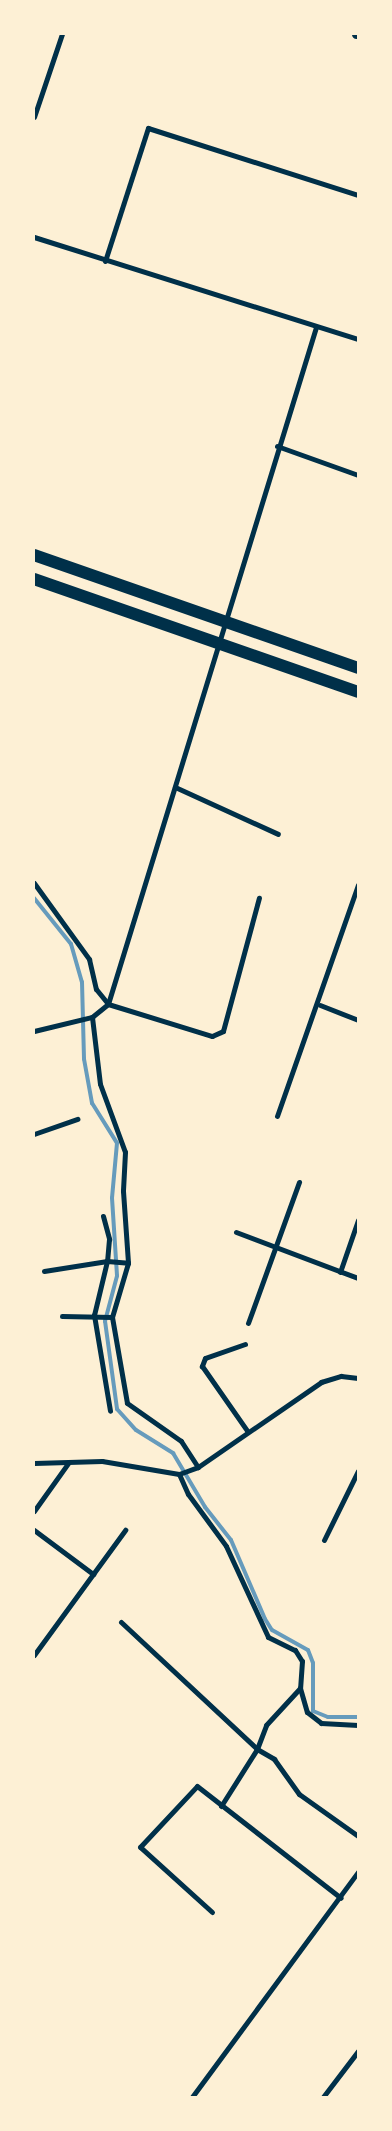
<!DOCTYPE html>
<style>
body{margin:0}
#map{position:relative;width:392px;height:2131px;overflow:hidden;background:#fdf0d5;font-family:Roboto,sans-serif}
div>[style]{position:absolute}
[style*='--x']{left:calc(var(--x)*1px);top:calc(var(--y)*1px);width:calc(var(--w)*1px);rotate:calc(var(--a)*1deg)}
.stream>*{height:4px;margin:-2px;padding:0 2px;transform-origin:2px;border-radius:2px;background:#669bbc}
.minor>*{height:5px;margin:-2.5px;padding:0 2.5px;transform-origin:2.5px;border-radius:2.5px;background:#003049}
.tertiary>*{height:9px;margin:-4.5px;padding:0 4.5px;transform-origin:4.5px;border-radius:4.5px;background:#003049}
.trunk>*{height:12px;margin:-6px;padding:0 6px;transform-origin:6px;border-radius:6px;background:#003049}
span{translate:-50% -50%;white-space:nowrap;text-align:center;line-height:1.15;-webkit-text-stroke:4px #fdf0d5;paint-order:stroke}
.frame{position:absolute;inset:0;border:35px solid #fdf0d5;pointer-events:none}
</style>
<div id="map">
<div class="stream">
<div style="--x:34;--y:898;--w:59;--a:51.2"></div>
<div style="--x:71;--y:944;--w:40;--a:74"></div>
<div style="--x:82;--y:982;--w:77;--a:88.5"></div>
<div style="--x:84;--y:1059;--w:45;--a:79.7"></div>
<div style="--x:92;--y:1103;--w:47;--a:58"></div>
<div style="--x:117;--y:1143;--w:55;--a:95.2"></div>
<div style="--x:112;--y:1198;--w:78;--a:86.3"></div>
<div style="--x:117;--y:1276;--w:47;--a:104.9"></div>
<div style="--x:105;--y:1321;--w:89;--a:82.2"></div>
<div style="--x:117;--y:1409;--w:28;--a:48"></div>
<div style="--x:136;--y:1430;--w:44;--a:31.9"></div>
<div style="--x:173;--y:1453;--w:63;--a:59.3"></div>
<div style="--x:205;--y:1507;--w:42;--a:51.8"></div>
<div style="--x:231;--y:1540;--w:86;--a:66.7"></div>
<div style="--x:265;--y:1619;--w:13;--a:58"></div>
<div style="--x:272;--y:1630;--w:41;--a:29.1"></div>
<div style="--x:308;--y:1650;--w:14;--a:69"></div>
<div style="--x:313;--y:1663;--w:48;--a:90"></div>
<div style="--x:313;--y:1711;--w:16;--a:22"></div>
<div style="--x:328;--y:1717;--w:30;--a:0"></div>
</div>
<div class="minor">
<div style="--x:34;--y:117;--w:88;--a:-71.4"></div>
<div style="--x:34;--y:237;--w:340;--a:17.5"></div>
<div style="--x:105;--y:261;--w:140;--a:-72.1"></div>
<div style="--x:148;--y:128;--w:220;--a:17.7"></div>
<div style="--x:277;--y:446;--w:86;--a:19.7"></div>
<div style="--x:175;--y:787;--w:113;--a:24.5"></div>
<div style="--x:34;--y:883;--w:94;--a:54.1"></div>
<div style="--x:89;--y:959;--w:31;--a:77"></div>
<div style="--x:96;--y:989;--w:19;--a:51"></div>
<div style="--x:108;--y:1004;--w:109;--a:17.1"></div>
<div style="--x:212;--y:1036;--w:12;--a:-24"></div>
<div style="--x:223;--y:1031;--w:138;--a:-74.9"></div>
<div style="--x:320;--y:1005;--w:41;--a:21.5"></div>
<div style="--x:92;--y:1017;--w:67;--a:83.2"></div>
<div style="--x:100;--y:1084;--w:72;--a:69.8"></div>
<div style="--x:125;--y:1152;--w:39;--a:93"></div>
<div style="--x:123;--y:1191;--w:72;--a:86"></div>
<div style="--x:128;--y:1263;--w:56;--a:106.5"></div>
<div style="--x:112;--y:1317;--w:87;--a:80.1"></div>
<div style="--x:127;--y:1403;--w:66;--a:35.1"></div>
<div style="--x:181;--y:1441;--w:31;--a:57"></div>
<div style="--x:34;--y:1031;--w:60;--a:-13.6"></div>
<div style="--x:92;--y:1017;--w:21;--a:-39"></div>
<div style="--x:108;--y:1004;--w:708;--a:-72.92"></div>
<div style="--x:277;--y:1116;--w:245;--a:-70.7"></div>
<div style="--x:34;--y:1134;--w:46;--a:-19.2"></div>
<div style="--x:103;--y:1216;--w:24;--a:75"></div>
<div style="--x:109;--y:1239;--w:22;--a:95"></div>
<div style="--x:107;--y:1261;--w:56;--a:103.5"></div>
<div style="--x:94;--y:1315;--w:97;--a:80.5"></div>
<div style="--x:236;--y:1232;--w:130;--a:20.7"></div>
<div style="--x:44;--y:1271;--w:64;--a:-9"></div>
<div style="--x:107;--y:1261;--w:21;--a:5"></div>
<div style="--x:340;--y:1272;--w:55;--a:-70.9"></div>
<div style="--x:62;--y:1316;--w:50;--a:1.1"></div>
<div style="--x:248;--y:1323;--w:150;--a:-70.1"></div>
<div style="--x:245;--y:1344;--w:42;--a:160.7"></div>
<div style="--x:205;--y:1358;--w:9;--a:111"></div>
<div style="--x:202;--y:1366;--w:80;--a:55.1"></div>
<div style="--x:34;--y:1463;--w:68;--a:-1.7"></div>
<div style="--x:102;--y:1461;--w:78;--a:9.6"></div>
<div style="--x:179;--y:1474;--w:20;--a:-20"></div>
<div style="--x:198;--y:1467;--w:150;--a:-34.6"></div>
<div style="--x:321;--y:1382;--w:21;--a:-17"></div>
<div style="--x:341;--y:1376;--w:17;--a:7"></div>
<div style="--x:179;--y:1474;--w:22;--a:66"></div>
<div style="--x:188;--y:1494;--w:64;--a:53.8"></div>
<div style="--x:226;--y:1546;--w:100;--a:65.2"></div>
<div style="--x:268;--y:1637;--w:30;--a:26"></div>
<div style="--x:295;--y:1650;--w:13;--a:58"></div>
<div style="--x:302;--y:1661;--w:27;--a:94"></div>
<div style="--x:300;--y:1688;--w:25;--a:74"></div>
<div style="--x:307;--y:1712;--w:18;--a:38"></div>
<div style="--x:321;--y:1723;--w:37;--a:3"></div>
<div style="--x:34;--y:1511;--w:60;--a:-54.5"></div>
<div style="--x:34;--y:1530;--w:74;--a:36.7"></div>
<div style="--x:324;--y:1540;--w:77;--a:-63.8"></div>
<div style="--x:121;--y:1622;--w:186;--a:43"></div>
<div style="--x:257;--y:1749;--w:20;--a:30"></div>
<div style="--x:274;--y:1759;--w:43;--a:54.5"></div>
<div style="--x:299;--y:1794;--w:72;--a:35.4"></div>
<div style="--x:34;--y:1655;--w:155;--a:-53.9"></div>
<div style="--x:221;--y:1806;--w:67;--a:-57.7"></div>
<div style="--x:257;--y:1749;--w:26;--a:-69"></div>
<div style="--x:266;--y:1725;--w:50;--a:-47.4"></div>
<div style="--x:212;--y:1912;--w:97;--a:-137.9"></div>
<div style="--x:140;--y:1847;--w:83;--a:-46.9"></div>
<div style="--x:197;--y:1786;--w:182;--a:37.9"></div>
<div style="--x:192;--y:2097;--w:280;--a:-53.6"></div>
<div style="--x:323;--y:2097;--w:58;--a:-52.7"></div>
</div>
<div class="tertiary">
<div style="--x:356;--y:34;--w:2;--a:0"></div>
</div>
<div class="trunk">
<div style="--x:34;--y:555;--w:343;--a:19.2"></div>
<div style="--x:34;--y:579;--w:343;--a:19.2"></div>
</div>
<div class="frame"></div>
</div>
